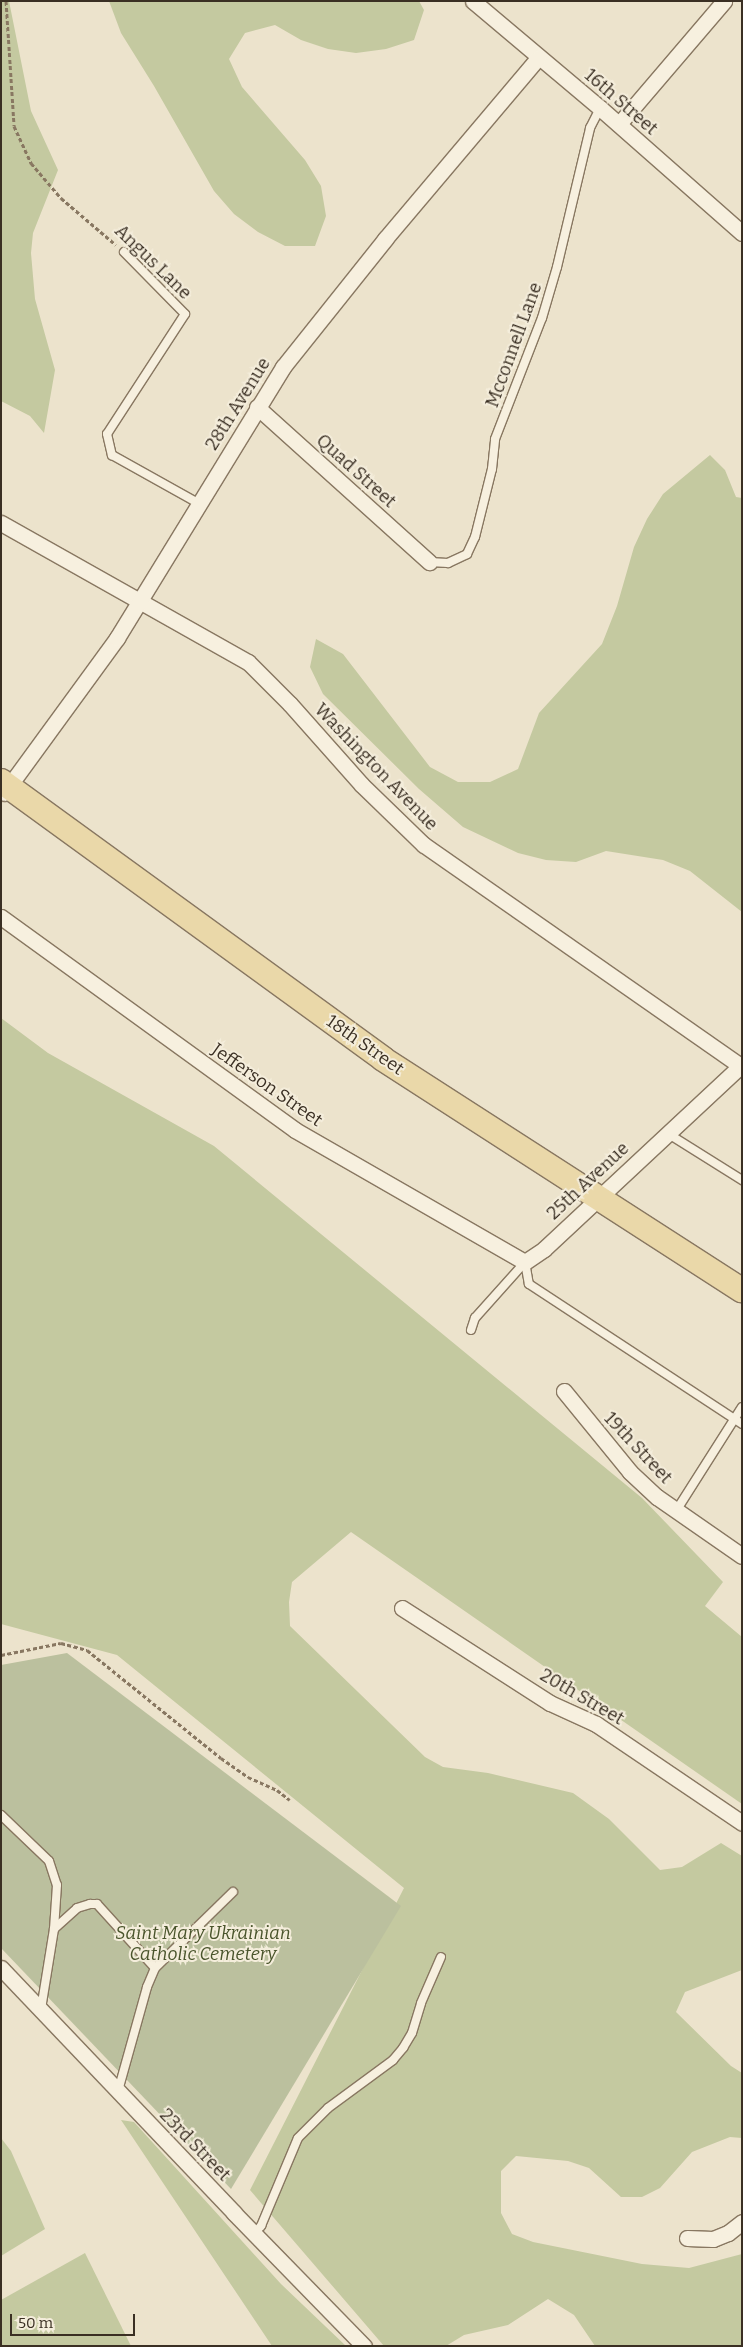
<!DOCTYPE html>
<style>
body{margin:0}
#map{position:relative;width:743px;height:2347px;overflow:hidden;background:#ece3cc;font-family:Bitter,serif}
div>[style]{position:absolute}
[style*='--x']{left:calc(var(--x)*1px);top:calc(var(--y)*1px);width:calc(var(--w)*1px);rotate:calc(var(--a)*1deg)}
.green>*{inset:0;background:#c4c9a0}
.cemetery>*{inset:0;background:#bbc09e}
.path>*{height:3px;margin-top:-1.5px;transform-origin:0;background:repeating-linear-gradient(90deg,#887761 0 4px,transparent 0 6.5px)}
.roads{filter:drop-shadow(1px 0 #887761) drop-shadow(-1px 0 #887761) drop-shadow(0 1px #887761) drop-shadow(0 -1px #887761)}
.service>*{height:8px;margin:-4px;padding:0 4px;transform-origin:4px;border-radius:4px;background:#f7f0df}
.minor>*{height:15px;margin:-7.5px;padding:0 7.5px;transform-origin:7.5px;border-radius:7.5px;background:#f7f0df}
.primary>*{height:24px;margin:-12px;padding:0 12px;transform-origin:12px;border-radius:12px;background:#ead8a9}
span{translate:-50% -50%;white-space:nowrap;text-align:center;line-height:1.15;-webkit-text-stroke:4px #f4eddb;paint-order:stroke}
.street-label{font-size:18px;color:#3a2f23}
.park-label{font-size:18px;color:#49542b;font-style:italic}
.frame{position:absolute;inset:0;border:2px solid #3a2f23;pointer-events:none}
.scale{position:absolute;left:10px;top:2314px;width:125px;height:22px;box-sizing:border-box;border:2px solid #3a2f23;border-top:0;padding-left:6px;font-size:15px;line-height:18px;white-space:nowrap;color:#3a2f23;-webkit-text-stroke:4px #f4eddb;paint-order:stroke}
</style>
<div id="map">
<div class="green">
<div style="clip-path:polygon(1px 1px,9px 1px,31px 111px,58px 170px,33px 233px,31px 253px,35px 299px,55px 370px,44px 433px,30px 416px,1px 401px)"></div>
<div style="clip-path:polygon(109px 1px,419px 1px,424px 10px,414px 40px,386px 49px,356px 53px,328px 49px,301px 40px,275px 25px,245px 33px,229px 59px,242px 87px,305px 160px,321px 186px,326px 216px,315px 246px,285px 246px,258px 232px,234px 214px,214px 191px,154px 86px,121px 33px)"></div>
<div style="clip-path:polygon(710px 455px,725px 470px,736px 497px,742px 498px,742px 912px,690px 871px,663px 860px,606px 851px,576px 862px,546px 860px,518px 853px,463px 827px,419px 789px,323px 694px,310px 667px,316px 639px,343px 654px,430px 767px,458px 782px,490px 782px,518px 769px,539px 713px,602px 644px,617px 606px,634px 547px,647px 519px,663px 494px)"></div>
<div style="clip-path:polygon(1px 1018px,48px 1053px,214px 1146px,642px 1498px,723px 1582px,705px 1606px,742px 1637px,742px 1804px,351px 1532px,292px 1582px,289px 1602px,290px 1626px,425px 1757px,443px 1767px,488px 1773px,573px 1793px,609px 1819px,660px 1870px,682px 1867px,721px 1843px,742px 1856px,742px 1970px,685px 1992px,676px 2012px,731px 2066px,742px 2073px,742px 2138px,730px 2137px,692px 2152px,660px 2188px,642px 2197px,621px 2197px,589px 2168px,568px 2161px,516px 2156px,501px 2171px,501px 2213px,512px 2234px,533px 2242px,642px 2264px,689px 2268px,742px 2254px,742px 2346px,595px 2346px,574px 2315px,548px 2299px,508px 2325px,464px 2335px,446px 2346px,384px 2346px,250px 2190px,404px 1888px,117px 1655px,1px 1624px)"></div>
<div style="clip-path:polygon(121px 2120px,134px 2122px,281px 2284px,346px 2346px,272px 2346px)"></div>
<div style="clip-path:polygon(1px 2138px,11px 2151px,45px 2229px,1px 2256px)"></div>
<div style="clip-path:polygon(85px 2253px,131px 2346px,1px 2346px,1px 2300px)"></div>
</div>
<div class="cemetery">
<div style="clip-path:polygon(67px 1653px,401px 1906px,231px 2189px,1px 1948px,1px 1665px)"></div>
</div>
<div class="path">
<div style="--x:6;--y:1;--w:125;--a:86.3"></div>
<div style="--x:14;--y:126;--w:41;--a:65.3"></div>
<div style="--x:31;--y:163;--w:46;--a:49.4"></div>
<div style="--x:61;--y:198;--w:72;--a:40.5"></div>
<div style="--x:1;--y:1655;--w:61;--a:-11.3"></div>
<div style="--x:61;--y:1643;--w:27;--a:15"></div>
<div style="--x:87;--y:1650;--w:172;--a:38.9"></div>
<div style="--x:221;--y:1758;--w:33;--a:35"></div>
<div style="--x:248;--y:1777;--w:32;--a:24"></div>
<div style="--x:277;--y:1790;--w:16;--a:38"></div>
</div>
<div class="roads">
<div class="service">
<div style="--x:124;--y:252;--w:87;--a:45.5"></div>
<div style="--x:185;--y:314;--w:143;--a:123"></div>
<div style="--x:107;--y:434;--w:22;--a:77"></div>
<div style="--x:112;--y:455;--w:98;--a:29.2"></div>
<div style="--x:429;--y:562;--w:19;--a:3"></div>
<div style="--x:448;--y:563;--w:21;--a:-25"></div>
<div style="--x:467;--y:554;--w:19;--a:-65"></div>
<div style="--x:475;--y:537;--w:70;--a:-76"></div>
<div style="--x:492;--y:469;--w:30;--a:-84"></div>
<div style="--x:495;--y:439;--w:130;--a:-68.8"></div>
<div style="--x:542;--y:318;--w:53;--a:-73.6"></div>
<div style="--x:557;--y:267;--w:143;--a:-76.6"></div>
<div style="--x:590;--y:128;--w:22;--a:-63"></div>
<div style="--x:667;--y:1133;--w:89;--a:32.1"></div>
<div style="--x:525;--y:1262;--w:22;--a:80"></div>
<div style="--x:529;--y:1284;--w:255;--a:33.3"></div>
<div style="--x:471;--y:1330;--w:13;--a:-72"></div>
<div style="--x:475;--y:1318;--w:75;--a:-48.2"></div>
<div style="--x:676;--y:1511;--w:123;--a:-57.6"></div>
<div style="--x:1;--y:1815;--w:66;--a:43.8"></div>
<div style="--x:49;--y:1861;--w:25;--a:72"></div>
<div style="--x:57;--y:1885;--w:44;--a:93.9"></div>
<div style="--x:54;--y:1929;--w:81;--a:99.2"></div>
<div style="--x:54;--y:1929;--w:31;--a:-42"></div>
<div style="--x:77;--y:1908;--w:14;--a:-17"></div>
<div style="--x:90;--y:1904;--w:7;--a:0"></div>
<div style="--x:97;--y:1904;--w:86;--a:47.8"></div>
<div style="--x:118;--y:2091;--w:108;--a:-74.4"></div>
<div style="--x:147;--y:1987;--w:21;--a:-67"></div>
<div style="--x:155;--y:1968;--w:109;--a:-44.3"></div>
<div style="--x:254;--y:2234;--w:11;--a:-49"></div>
<div style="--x:261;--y:2226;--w:95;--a:-67.2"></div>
<div style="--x:298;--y:2138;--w:42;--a:-45"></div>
<div style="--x:328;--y:2108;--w:81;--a:-36.4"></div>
<div style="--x:393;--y:2060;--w:16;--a:-50"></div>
<div style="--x:403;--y:2048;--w:17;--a:-59"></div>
<div style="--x:412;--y:2033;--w:31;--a:-73"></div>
<div style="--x:421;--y:2003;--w:50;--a:-66.5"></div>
</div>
<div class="minor">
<div style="--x:473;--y:1;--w:166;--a:40.1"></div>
<div style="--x:600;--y:108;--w:189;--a:41.4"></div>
<div style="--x:619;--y:124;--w:162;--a:-49.5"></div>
<div style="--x:257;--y:407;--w:232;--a:42"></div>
<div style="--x:1;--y:523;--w:283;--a:29.4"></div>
<div style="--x:248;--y:662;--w:59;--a:45"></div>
<div style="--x:290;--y:704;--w:108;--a:48.4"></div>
<div style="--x:362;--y:785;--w:86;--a:44.1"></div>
<div style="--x:424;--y:845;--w:388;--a:34.9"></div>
<div style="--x:4;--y:793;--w:192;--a:-53.9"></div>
<div style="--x:117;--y:638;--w:318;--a:-58.5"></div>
<div style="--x:283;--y:367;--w:164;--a:-51.4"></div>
<div style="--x:385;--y:239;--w:238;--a:-49.8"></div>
<div style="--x:1;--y:917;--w:363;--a:35.9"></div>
<div style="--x:295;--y:1130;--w:265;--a:29.9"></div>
<div style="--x:525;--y:1262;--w:23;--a:-34"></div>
<div style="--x:544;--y:1249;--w:268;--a:-43"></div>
<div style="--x:564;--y:1391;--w:104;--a:50.8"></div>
<div style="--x:630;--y:1472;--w:37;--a:43"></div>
<div style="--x:657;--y:1497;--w:103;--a:34.8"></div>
<div style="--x:402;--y:1608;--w:176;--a:32.7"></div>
<div style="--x:550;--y:1703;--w:51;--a:24.5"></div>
<div style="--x:596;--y:1724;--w:176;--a:34.1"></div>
<div style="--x:1;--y:1968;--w:338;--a:46.4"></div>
<div style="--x:234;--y:2213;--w:186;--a:45.7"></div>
<div style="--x:687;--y:2238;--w:26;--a:2"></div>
<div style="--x:713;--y:2239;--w:16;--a:-22"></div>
<div style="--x:728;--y:2233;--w:18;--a:-38"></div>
</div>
<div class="primary">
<div style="--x:1;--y:781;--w:472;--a:36"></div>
<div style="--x:383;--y:1059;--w:427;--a:32.8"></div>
</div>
</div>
<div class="street-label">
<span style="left:621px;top:102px;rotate:41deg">16th Street</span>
<span style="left:153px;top:262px;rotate:44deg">Angus Lane</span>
<span style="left:514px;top:345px;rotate:-70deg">Mcconnell Lane</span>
<span style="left:238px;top:404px;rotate:-58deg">28th Avenue</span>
<span style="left:356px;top:471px;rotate:42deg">Quad Street</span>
<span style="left:376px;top:767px;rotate:46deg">Washington Avenue</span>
<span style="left:365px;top:1045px;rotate:35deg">18th Street</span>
<span style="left:267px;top:1085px;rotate:35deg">Jefferson Street</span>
<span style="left:588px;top:1181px;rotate:-43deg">25th Avenue</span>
<span style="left:638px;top:1448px;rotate:47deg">19th Street</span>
<span style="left:582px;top:1697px;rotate:30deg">20th Street</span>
<span style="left:195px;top:2145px;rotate:46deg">23rd Street</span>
</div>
<div class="park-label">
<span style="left:203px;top:1944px">Saint Mary Ukrainian<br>Catholic Cemetery</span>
</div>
<div class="frame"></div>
<div class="scale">50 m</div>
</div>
